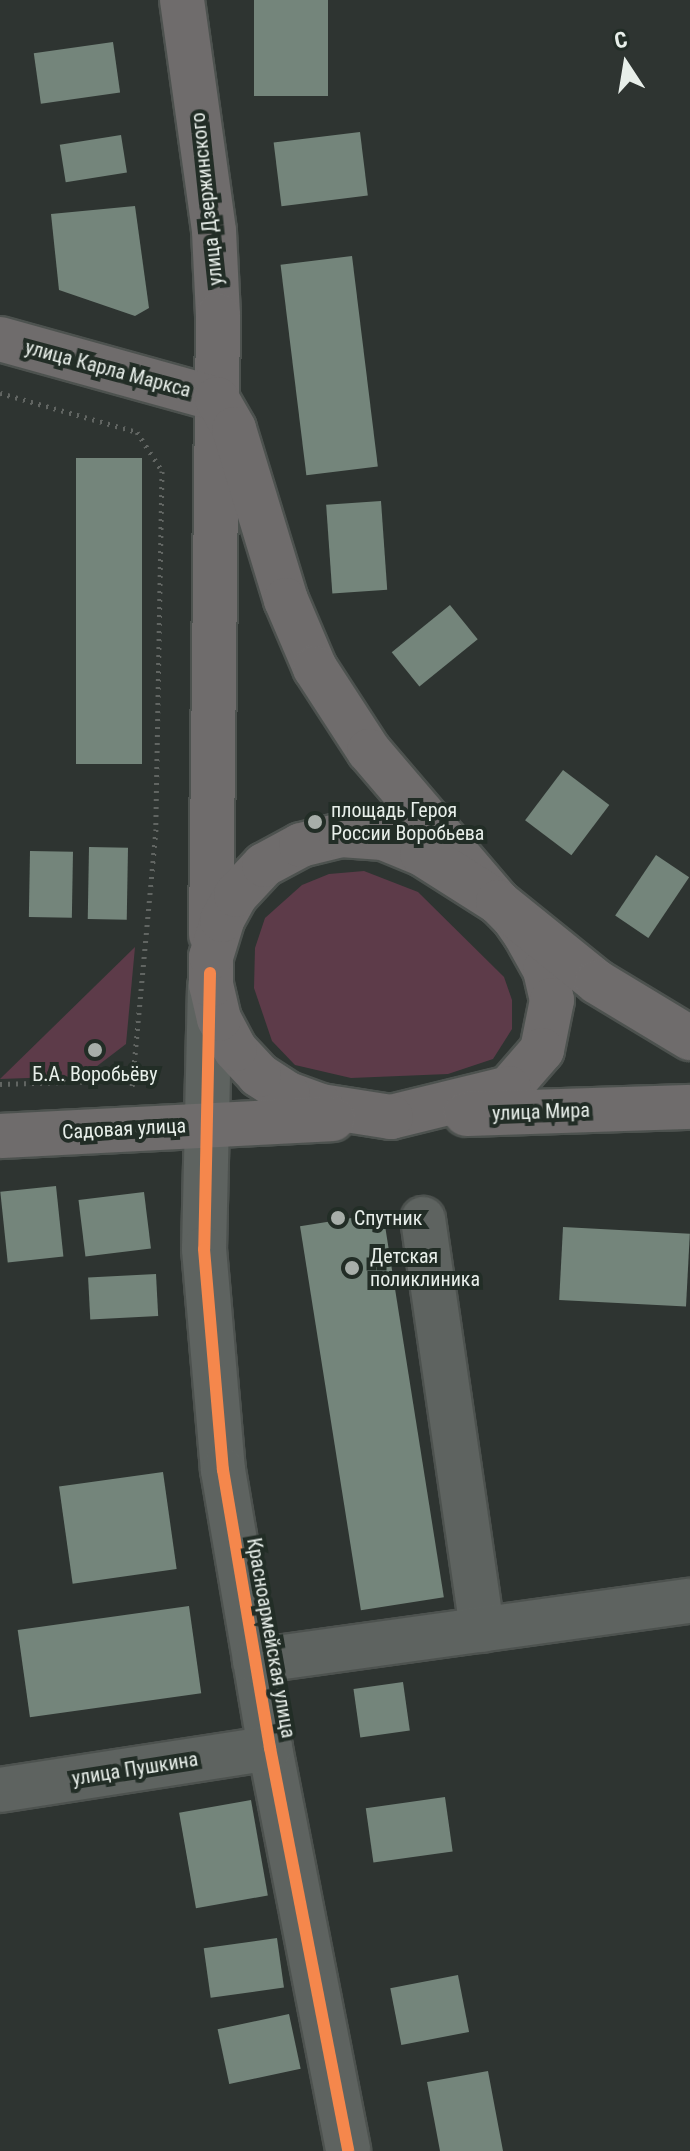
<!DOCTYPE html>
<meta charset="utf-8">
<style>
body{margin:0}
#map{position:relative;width:690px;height:2151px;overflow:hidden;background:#2e3431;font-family:"Roboto Condensed",sans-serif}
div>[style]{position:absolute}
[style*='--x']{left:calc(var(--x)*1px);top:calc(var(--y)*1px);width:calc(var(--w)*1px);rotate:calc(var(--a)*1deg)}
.green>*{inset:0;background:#5d3b49}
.building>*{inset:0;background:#74857b;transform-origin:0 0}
.path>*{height:5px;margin-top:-2.5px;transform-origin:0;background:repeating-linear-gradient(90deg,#616562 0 2px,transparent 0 8px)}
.roads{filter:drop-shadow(2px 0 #4d524f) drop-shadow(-2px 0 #4d524f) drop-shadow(0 2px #4d524f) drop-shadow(0 -2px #4d524f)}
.minor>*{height:44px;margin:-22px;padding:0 22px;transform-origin:22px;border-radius:22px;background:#5e6360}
.major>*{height:44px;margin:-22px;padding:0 22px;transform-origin:22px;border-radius:22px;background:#6f6c6c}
.cycleway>*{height:12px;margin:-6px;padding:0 6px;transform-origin:6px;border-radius:6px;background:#f5874c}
.dots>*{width:22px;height:22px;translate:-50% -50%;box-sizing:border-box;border:4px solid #222d26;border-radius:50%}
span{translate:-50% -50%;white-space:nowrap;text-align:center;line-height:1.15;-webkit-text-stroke:8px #222d26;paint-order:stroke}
.street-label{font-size:20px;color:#e8efea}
.poi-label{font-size:20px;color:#e8efea}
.left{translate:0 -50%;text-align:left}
.north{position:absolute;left:586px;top:24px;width:80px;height:80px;-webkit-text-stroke:6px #222d26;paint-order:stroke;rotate:348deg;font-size:22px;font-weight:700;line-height:32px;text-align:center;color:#e8efea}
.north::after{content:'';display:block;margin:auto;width:28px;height:36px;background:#e8efea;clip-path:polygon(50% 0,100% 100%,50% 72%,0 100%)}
</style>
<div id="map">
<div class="green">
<div style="clip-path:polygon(364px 871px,418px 892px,504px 977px,512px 1000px,512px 1029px,493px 1059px,448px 1074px,351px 1078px,295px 1065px,272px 1041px,254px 988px,255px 948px,265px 918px,302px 885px,329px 874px)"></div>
<div style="clip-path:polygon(135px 947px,126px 1044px,84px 1076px,0 1079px)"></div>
</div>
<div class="building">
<div style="left:254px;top:0;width:74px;height:96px"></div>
<div style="left:113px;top:42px;width:51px;height:80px;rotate:82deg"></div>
<div style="left:360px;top:132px;width:64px;height:87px;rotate:83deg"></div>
<div style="left:121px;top:135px;width:38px;height:62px;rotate:81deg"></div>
<div style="clip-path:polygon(135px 206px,149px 308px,135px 316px,59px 290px,51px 214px)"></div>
<div style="left:352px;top:256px;width:212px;height:72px;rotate:83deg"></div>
<div style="left:76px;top:458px;width:66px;height:306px"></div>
<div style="left:381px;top:501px;width:89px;height:55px;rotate:86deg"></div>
<div style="left:450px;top:605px;width:44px;height:75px;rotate:51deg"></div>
<div style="left:563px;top:770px;width:58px;height:63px;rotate:37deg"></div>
<div style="left:89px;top:847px;width:39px;height:72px;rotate:1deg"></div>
<div style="left:30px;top:851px;width:43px;height:66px;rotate:1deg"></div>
<div style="left:656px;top:855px;width:40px;height:73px;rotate:34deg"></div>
<div style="left:56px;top:1186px;width:71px;height:56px;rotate:84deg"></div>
<div style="left:144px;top:1192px;width:57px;height:66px;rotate:83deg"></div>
<div style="left:383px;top:1213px;width:389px;height:84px;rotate:81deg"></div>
<div style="left:563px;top:1227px;width:127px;height:73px;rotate:3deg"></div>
<div style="left:156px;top:1274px;width:42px;height:68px;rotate:87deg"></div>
<div style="left:163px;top:1472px;width:98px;height:105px;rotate:82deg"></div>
<div style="left:189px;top:1606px;width:88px;height:173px;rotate:82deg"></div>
<div style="left:403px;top:1682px;width:49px;height:50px;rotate:82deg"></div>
<div style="left:445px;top:1797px;width:55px;height:80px;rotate:82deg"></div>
<div style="left:251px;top:1800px;width:97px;height:73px;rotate:80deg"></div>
<div style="left:277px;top:1938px;width:50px;height:74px;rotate:82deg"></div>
<div style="left:458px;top:1975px;width:58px;height:69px;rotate:79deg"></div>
<div style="left:289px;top:2014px;width:56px;height:73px;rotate:78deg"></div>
<div style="clip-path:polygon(488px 2071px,503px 2151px,440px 2151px,427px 2082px)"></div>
</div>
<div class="path">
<div style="--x:0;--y:393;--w:142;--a:15.9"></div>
<div style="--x:137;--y:432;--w:46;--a:57.3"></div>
<div style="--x:162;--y:471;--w:358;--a:91"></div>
<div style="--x:156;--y:829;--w:260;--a:95.3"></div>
<div style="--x:0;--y:1084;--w:133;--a:-1.7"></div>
</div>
<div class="roads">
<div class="minor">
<div style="--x:210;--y:986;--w:263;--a:91.3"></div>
<div style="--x:204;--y:1249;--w:222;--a:85.1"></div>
<div style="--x:223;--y:1470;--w:282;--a:80.4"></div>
<div style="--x:270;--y:1748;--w:410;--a:79"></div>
<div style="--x:423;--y:1219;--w:415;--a:81.8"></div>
<div style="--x:255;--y:1661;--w:439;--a:-7.9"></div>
<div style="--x:0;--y:1790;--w:273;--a:-8.8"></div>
</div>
<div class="major">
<div style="--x:182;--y:0;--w:233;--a:82.1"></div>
<div style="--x:214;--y:231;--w:84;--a:87.3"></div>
<div style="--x:218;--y:315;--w:620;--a:90.65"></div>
<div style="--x:0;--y:339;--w:225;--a:15.5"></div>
<div style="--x:217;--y:399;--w:34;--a:60"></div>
<div style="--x:234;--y:429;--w:179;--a:73.1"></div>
<div style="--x:286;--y:600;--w:74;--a:66.9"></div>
<div style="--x:315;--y:668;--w:99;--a:57"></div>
<div style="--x:369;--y:751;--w:199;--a:49.5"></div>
<div style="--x:498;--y:902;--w:21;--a:45"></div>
<div style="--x:513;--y:917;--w:21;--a:55"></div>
<div style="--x:525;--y:934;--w:41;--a:60.9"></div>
<div style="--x:545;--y:970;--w:31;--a:77"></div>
<div style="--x:552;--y:1000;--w:51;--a:101.3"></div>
<div style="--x:542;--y:1050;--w:50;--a:131"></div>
<div style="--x:509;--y:1088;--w:122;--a:166.2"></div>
<div style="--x:391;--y:1117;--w:71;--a:-171.1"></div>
<div style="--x:321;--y:1106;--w:35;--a:-160"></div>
<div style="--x:288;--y:1094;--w:35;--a:-147"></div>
<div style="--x:259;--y:1075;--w:35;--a:-133"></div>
<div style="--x:235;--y:1049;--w:34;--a:-118"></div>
<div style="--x:219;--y:1019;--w:35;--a:-103"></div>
<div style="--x:211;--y:985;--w:28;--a:-90"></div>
<div style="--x:211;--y:957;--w:39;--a:-73"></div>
<div style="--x:222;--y:920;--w:29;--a:-61"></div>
<div style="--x:236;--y:895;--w:41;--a:-47"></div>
<div style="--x:264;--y:865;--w:42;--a:-28.4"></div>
<div style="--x:301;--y:845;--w:41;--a:-14"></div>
<div style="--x:341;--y:835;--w:42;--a:4.1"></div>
<div style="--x:383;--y:838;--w:42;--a:22.3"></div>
<div style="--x:422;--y:854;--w:90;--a:32.3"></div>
<div style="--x:498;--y:902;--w:127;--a:38.9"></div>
<div style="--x:597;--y:982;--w:109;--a:31.1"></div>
<div style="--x:466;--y:1114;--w:224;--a:-1.8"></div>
<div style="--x:0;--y:1136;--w:333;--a:-2.9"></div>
</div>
</div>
<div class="cycleway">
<div style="--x:210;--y:973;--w:276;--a:91.2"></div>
<div style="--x:204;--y:1249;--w:222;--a:85.1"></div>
<div style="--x:223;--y:1470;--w:282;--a:80.4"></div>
<div style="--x:270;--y:1748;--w:410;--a:79"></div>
</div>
<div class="dots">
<div style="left:315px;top:822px;background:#a7aea9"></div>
<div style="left:95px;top:1050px;background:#a7aea9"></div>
<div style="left:338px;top:1218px;background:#a7aea9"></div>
<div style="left:352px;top:1268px;background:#a7aea9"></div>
</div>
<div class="street-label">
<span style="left:207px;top:199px;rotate:-96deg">улица Дзержинского</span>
<span style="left:108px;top:369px;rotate:15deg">улица Карла Маркса</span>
<span style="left:541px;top:1112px;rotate:-2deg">улица Мира</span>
<span style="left:124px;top:1129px;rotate:-3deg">Садовая улица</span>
<span style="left:271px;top:1638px;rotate:80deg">Красноармейская улица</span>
<span style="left:135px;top:1769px;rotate:-9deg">улица Пушкина</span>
</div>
<div class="poi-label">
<span class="left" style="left:331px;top:822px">площадь Героя<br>России Воробьева</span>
<span style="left:95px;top:1074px">Б.А. Воробьёву</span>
<span class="left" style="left:354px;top:1218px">Спутник</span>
<span class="left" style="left:370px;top:1268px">Детская<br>поликлиника</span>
</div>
<div class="north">С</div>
</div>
